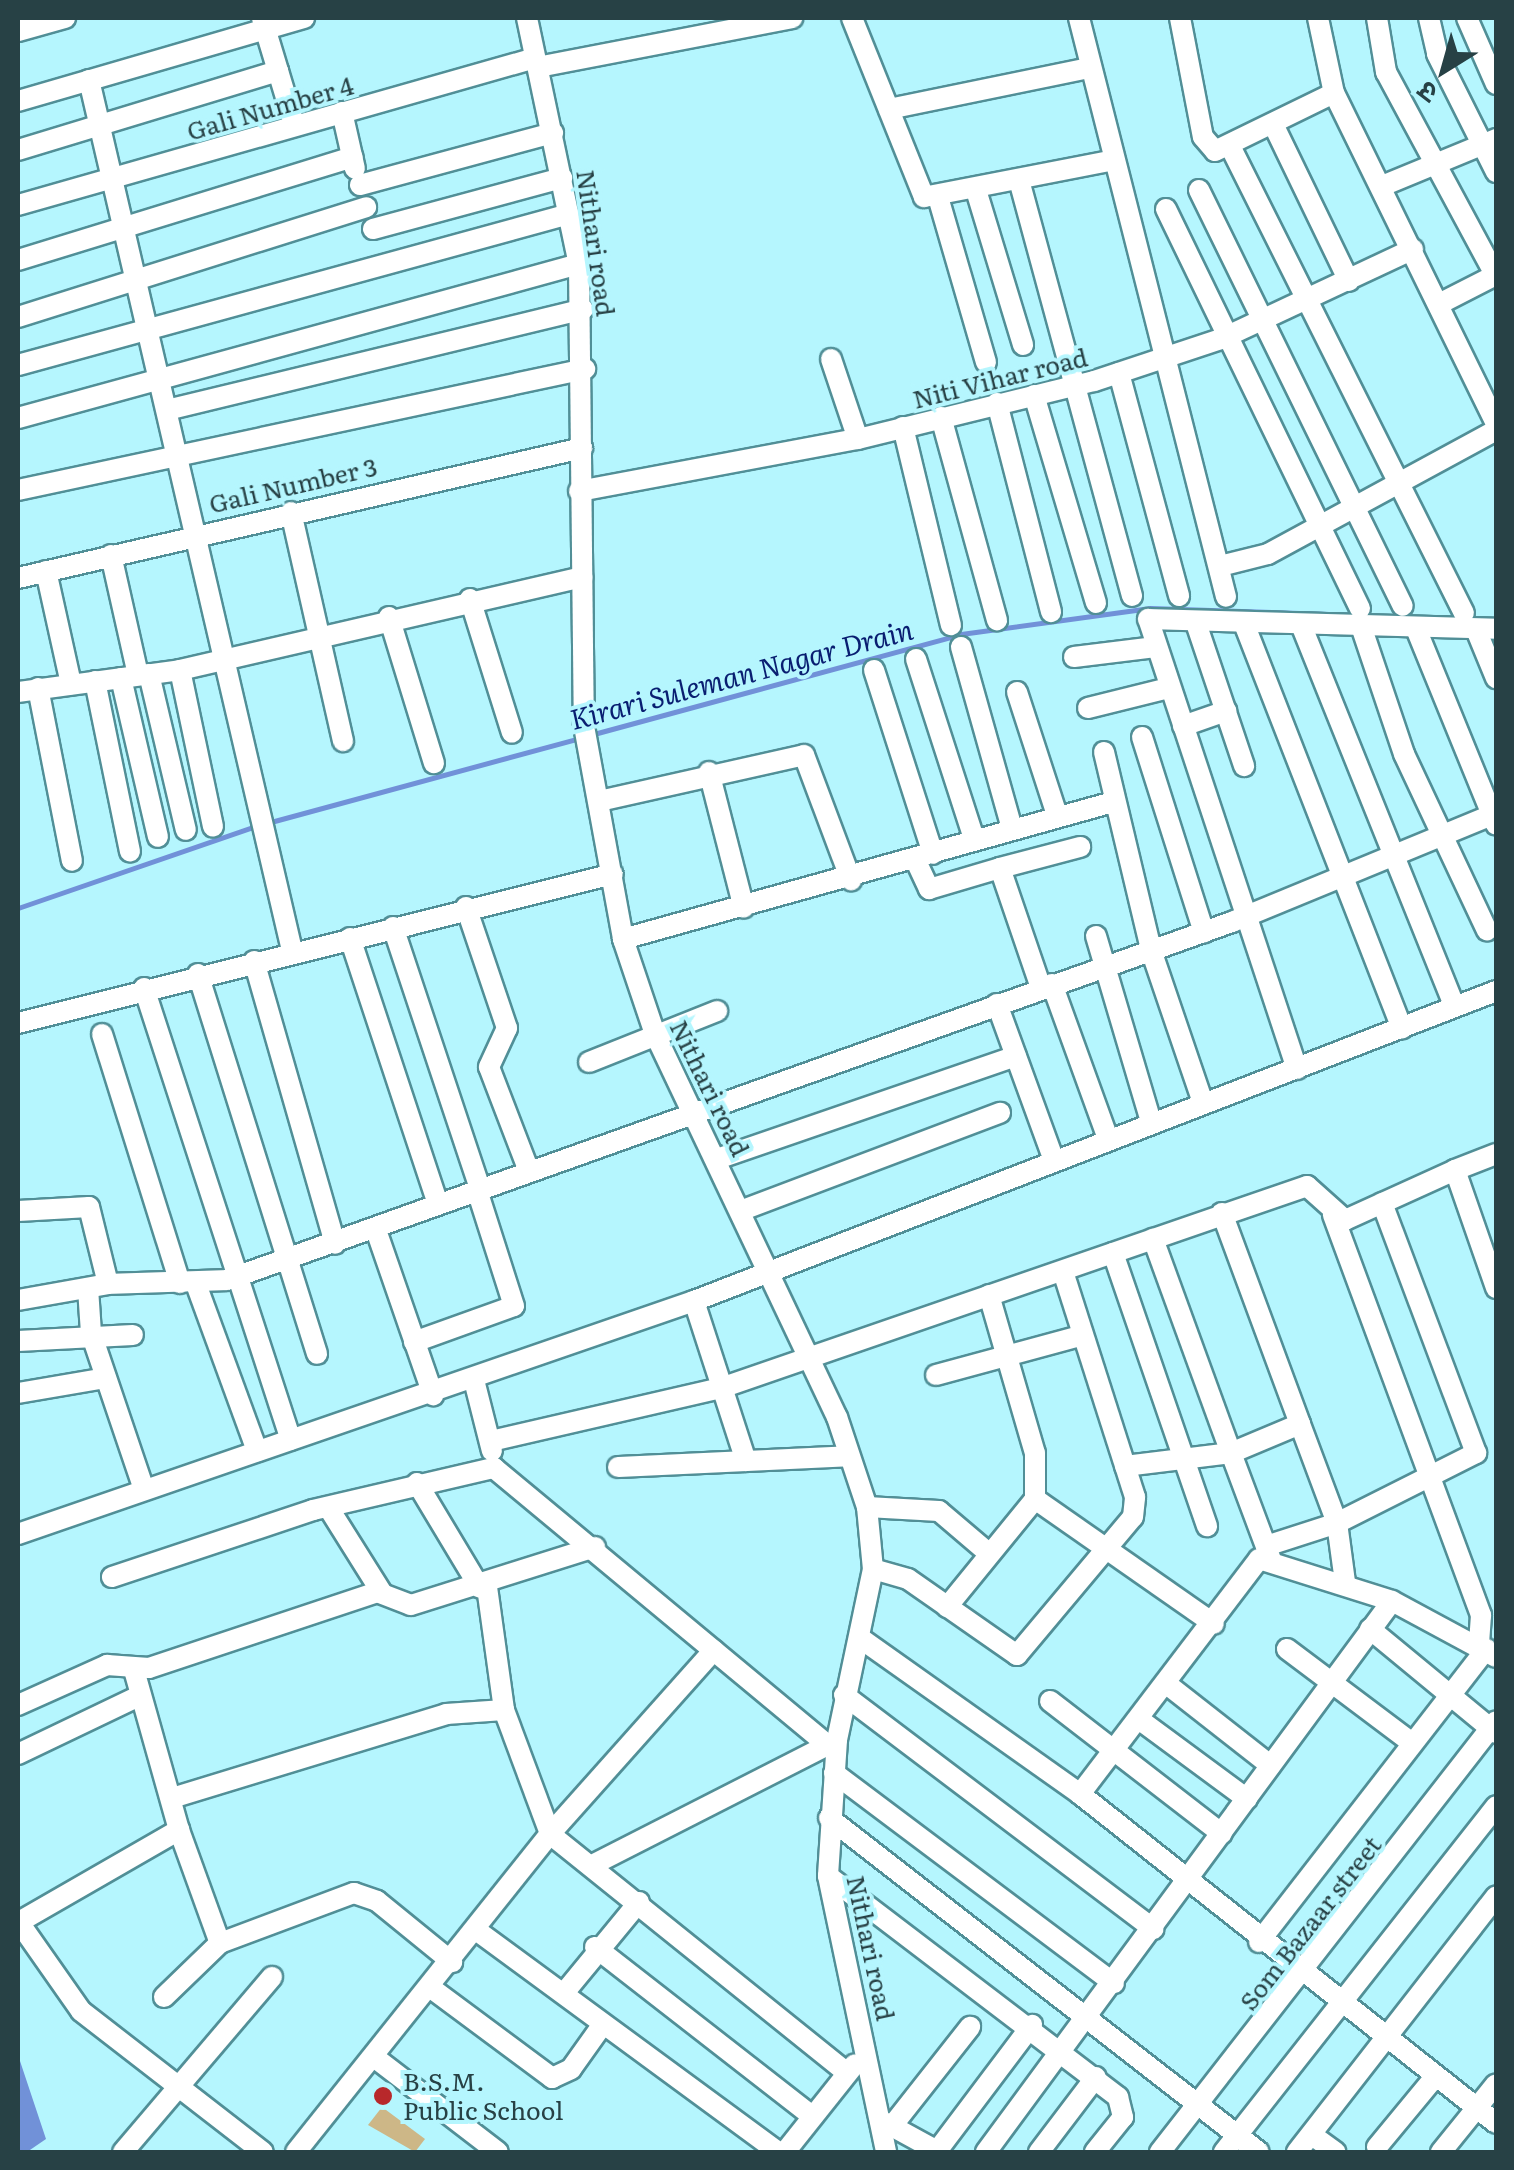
<!DOCTYPE html>
<meta charset="utf-8">
<style>
body{margin:0}
#map{position:relative;width:1514px;height:2170px;overflow:hidden;background:#b5f6fe;font-family:Literata,"Noto Sans Devanagari",serif}
div>[style]{position:absolute}
[style*='--x']{left:calc(var(--x)*1px);top:calc(var(--y)*1px);width:calc(var(--w)*1px);rotate:calc(var(--a)*1deg)}
.green>*{inset:0;background:#cdb787}
.water>*{inset:0;background:#7191d8}
.stream>*{height:5px;margin:-2.5px;padding:0 2.5px;transform-origin:2.5px;border-radius:2.5px;background:#7191d8}
.roads{filter:drop-shadow(2px 0 #518f97) drop-shadow(-2px 0 #518f97) drop-shadow(0 2px #518f97) drop-shadow(0 -2px #518f97)}
.minor>*{height:20px;margin:-10px;padding:0 10px;transform-origin:10px;border-radius:10px;background:#fff}
.dots>*{width:28px;height:28px;translate:-50% -50%;box-sizing:border-box;border:5px solid #b5f6fe;border-radius:50%}
span{translate:-50% -50%;white-space:nowrap;text-align:center;line-height:1.15;-webkit-text-stroke:8px #b5f6fe;paint-order:stroke}
.street-label{font-size:25px;color:#274145}
.poi-label{font-size:25px;color:#274145}
.left{translate:0 -50%;text-align:left}
.water-label{font-size:28px;color:#091e71;font-style:italic}
.frame{position:absolute;inset:0;border:20px solid #274145;pointer-events:none}
.north{position:absolute;left:1394px;top:20px;width:100px;height:100px;-webkit-text-stroke:8px #b5f6fe;paint-order:stroke;rotate:217deg;font-size:28px;font-weight:700;line-height:40px;text-align:center;color:#274145}
.north::after{content:'';display:block;margin:auto;width:35px;height:45px;background:#274145;clip-path:polygon(50% 0,100% 100%,50% 72%,0 100%)}
</style>
<div id="map">
<div class="green">
<div style="clip-path:polygon(382px 2107px,425px 2139px,415px 2152px,368px 2125px)"></div>
</div>
<div class="water">
<div style="clip-path:polygon(18px 2055px,46px 2139px,27px 2152px,18px 2152px)"></div>
</div>
<div class="stream">
<div style="--x:590;--y:735;--w:385;--a:-15.2"></div>
<div style="--x:961;--y:634;--w:191;--a:-7.8"></div>
<div style="--x:1150;--y:608;--w:209;--a:1.9"></div>
<div style="--x:267;--y:823;--w:323;--a:-15.2"></div>
<div style="--x:18;--y:908;--w:252;--a:-19"></div>
</div>
<div class="roads">
<div class="minor">
<div style="--x:262;--y:18;--w:111;--a:73.2"></div>
<div style="--x:527;--y:18;--w:251;--a:78.1"></div>
<div style="--x:579;--y:264;--w:462;--a:89.4"></div>
<div style="--x:584;--y:726;--w:217;--a:79.6"></div>
<div style="--x:623;--y:939;--w:100;--a:71.4"></div>
<div style="--x:655;--y:1034;--w:424;--a:64.6"></div>
<div style="--x:837;--y:1417;--w:95;--a:71.6"></div>
<div style="--x:867;--y:1507;--w:62;--a:84.5"></div>
<div style="--x:873;--y:1569;--w:175;--a:101.9"></div>
<div style="--x:837;--y:1740;--w:136;--a:93.8"></div>
<div style="--x:828;--y:1876;--w:282;--a:78.1"></div>
<div style="--x:852;--y:18;--w:193;--a:68.1"></div>
<div style="--x:924;--y:197;--w:188;--a:-11"></div>
<div style="--x:1079;--y:18;--w:597;--a:75.75"></div>
<div style="--x:1180;--y:18;--w:121;--a:79.1"></div>
<div style="--x:1203;--y:137;--w:18;--a:49"></div>
<div style="--x:1215;--y:151;--w:132;--a:-26"></div>
<div style="--x:1318;--y:18;--w:77;--a:78"></div>
<div style="--x:1334;--y:93;--w:368;--a:63.9"></div>
<div style="--x:1377;--y:18;--w:55;--a:80.5"></div>
<div style="--x:1386;--y:72;--w:232;--a:61.7"></div>
<div style="--x:1429;--y:18;--w:37;--a:77"></div>
<div style="--x:1437;--y:54;--w:132;--a:63.4"></div>
<div style="--x:1467;--y:18;--w:72;--a:66.3"></div>
<div style="--x:18;--y:31;--w:49;--a:-15.5"></div>
<div style="--x:538;--y:67;--w:259;--a:-10.9"></div>
<div style="--x:89;--y:80;--w:893;--a:76.87"></div>
<div style="--x:18;--y:101;--w:298;--a:-16.2"></div>
<div style="--x:889;--y:109;--w:204;--a:-11.6"></div>
<div style="--x:342;--y:112;--w:58;--a:77.2"></div>
<div style="--x:1274;--y:126;--w:172;--a:64.2"></div>
<div style="--x:1231;--y:148;--w:520;--a:63.39"></div>
<div style="--x:18;--y:150;--w:272;--a:-16.9"></div>
<div style="--x:1019;--y:180;--w:431;--a:74.8"></div>
<div style="--x:360;--y:185;--w:200;--a:-15.1"></div>
<div style="--x:1382;--y:186;--w:123;--a:-22.4"></div>
<div style="--x:976;--y:190;--w:162;--a:73.1"></div>
<div style="--x:1199;--y:190;--w:463;--a:63.9"></div>
<div style="--x:938;--y:197;--w:172;--a:73.8"></div>
<div style="--x:18;--y:205;--w:537;--a:-15.87"></div>
<div style="--x:1166;--y:209;--w:444;--a:64.1"></div>
<div style="--x:373;--y:229;--w:196;--a:-15.1"></div>
<div style="--x:18;--y:260;--w:350;--a:-17.1"></div>
<div style="--x:1439;--y:304;--w:64;--a:-27"></div>
<div style="--x:18;--y:317;--w:365;--a:-17.5"></div>
<div style="--x:831;--y:359;--w:84;--a:71.4"></div>
<div style="--x:18;--y:365;--w:571;--a:-15.33"></div>
<div style="--x:1119;--y:373;--w:231;--a:74.9"></div>
<div style="--x:1034;--y:395;--w:217;--a:73.4"></div>
<div style="--x:997;--y:403;--w:216;--a:75.5"></div>
<div style="--x:171;--y:409;--w:424;--a:-13.6"></div>
<div style="--x:941;--y:417;--w:211;--a:74.6"></div>
<div style="--x:18;--y:418;--w:582;--a:-15.35"></div>
<div style="--x:903;--y:427;--w:204;--a:76.4"></div>
<div style="--x:18;--y:490;--w:580;--a:-12.05"></div>
<div style="--x:579;--y:491;--w:284;--a:-10.6"></div>
<div style="--x:858;--y:439;--w:243;--a:-13.8"></div>
<div style="--x:1094;--y:381;--w:134;--a:-18.3"></div>
<div style="--x:1221;--y:339;--w:212;--a:-25.1"></div>
<div style="--x:291;--y:512;--w:235;--a:77.2"></div>
<div style="--x:111;--y:555;--w:123;--a:77.3"></div>
<div style="--x:1220;--y:566;--w:49;--a:-14"></div>
<div style="--x:1268;--y:554;--w:260;--a:-28.5"></div>
<div style="--x:46;--y:571;--w:116;--a:77.5"></div>
<div style="--x:18;--y:578;--w:579;--a:-12.98"></div>
<div style="--x:470;--y:599;--w:140;--a:72.6"></div>
<div style="--x:389;--y:617;--w:153;--a:72.9"></div>
<div style="--x:1196;--y:623;--w:151;--a:71.4"></div>
<div style="--x:1245;--y:626;--w:432;--a:68.7"></div>
<div style="--x:1361;--y:626;--w:135;--a:71.4"></div>
<div style="--x:1404;--y:754;--w:195;--a:64.8"></div>
<div style="--x:1302;--y:627;--w:408;--a:68.1"></div>
<div style="--x:1417;--y:631;--w:209;--a:67.8"></div>
<div style="--x:1477;--y:632;--w:50;--a:67.6"></div>
<div style="--x:961;--y:647;--w:188;--a:74.3"></div>
<div style="--x:1074;--y:657;--w:82;--a:-7"></div>
<div style="--x:916;--y:659;--w:189;--a:72.1"></div>
<div style="--x:180;--y:670;--w:160;--a:78.1"></div>
<div style="--x:874;--y:670;--w:193;--a:72.2"></div>
<div style="--x:149;--y:674;--w:160;--a:76.7"></div>
<div style="--x:121;--y:678;--w:163;--a:76.9"></div>
<div style="--x:95;--y:681;--w:174;--a:78.4"></div>
<div style="--x:38;--y:688;--w:176;--a:78.9"></div>
<div style="--x:18;--y:692;--w:163;--a:-7.7"></div>
<div style="--x:180;--y:670;--w:413;--a:-13"></div>
<div style="--x:1017;--y:692;--w:129;--a:72"></div>
<div style="--x:1088;--y:708;--w:83;--a:-13.9"></div>
<div style="--x:1183;--y:726;--w:46;--a:-19.2"></div>
<div style="--x:1142;--y:737;--w:205;--a:72.4"></div>
<div style="--x:1104;--y:752;--w:204;--a:76.6"></div>
<div style="--x:1151;--y:950;--w:162;--a:71.2"></div>
<div style="--x:709;--y:772;--w:140;--a:75.6"></div>
<div style="--x:599;--y:801;--w:210;--a:-12.6"></div>
<div style="--x:804;--y:755;--w:134;--a:69.4"></div>
<div style="--x:916;--y:861;--w:31;--a:65"></div>
<div style="--x:929;--y:889;--w:74;--a:-16.5"></div>
<div style="--x:1000;--y:868;--w:127;--a:71.1"></div>
<div style="--x:1000;--y:868;--w:83;--a:-14.7"></div>
<div style="--x:466;--y:907;--w:128;--a:71.3"></div>
<div style="--x:507;--y:1028;--w:43;--a:114.8"></div>
<div style="--x:489;--y:1067;--w:111;--a:69"></div>
<div style="--x:393;--y:927;--w:276;--a:71.6"></div>
<div style="--x:1096;--y:936;--w:194;--a:73.5"></div>
<div style="--x:350;--y:938;--w:280;--a:71.7"></div>
<div style="--x:623;--y:939;--w:509;--a:-15.62"></div>
<div style="--x:254;--y:961;--w:294;--a:74"></div>
<div style="--x:198;--y:974;--w:398;--a:72.6"></div>
<div style="--x:1052;--y:984;--w:165;--a:70.1"></div>
<div style="--x:144;--y:988;--w:475;--a:72"></div>
<div style="--x:997;--y:1004;--w:167;--a:70"></div>
<div style="--x:18;--y:1023;--w:613;--a:-14.06"></div>
<div style="--x:102;--y:1034;--w:261;--a:72.6"></div>
<div style="--x:589;--y:1062;--w:138;--a:-21.7"></div>
<div style="--x:1297;--y:1069;--w:474;--a:-108.3"></div>
<div style="--x:1148;--y:619;--w:348;--a:1.6"></div>
<div style="--x:717;--y:1159;--w:316;--a:-19"></div>
<div style="--x:1455;--y:1170;--w:44;--a:-21.3"></div>
<div style="--x:18;--y:1211;--w:71;--a:-3.2"></div>
<div style="--x:89;--y:1207;--w:79;--a:76.1"></div>
<div style="--x:740;--y:1211;--w:278;--a:-20.7"></div>
<div style="--x:1222;--y:1213;--w:225;--a:69.7"></div>
<div style="--x:1300;--y:1424;--w:75;--a:157.2"></div>
<div style="--x:1231;--y:1453;--w:114;--a:69.5"></div>
<div style="--x:1333;--y:1215;--w:427;--a:69.7"></div>
<div style="--x:1481;--y:1615;--w:29;--a:94"></div>
<div style="--x:376;--y:1230;--w:175;--a:70.9"></div>
<div style="--x:1113;--y:1253;--w:289;--a:71"></div>
<div style="--x:196;--y:1284;--w:178;--a:69.9"></div>
<div style="--x:88;--y:1288;--w:45;--a:86.2"></div>
<div style="--x:91;--y:1333;--w:163;--a:71.3"></div>
<div style="--x:989;--y:1295;--w:165;--a:73.8"></div>
<div style="--x:1035;--y:1453;--w:46;--a:90"></div>
<div style="--x:18;--y:1300;--w:91;--a:-10.1"></div>
<div style="--x:108;--y:1284;--w:119;--a:-1.9"></div>
<div style="--x:227;--y:1280;--w:1067;--a:-19.61"></div>
<div style="--x:1232;--y:922;--w:286;--a:-22.4"></div>
<div style="--x:694;--y:1301;--w:168;--a:72"></div>
<div style="--x:18;--y:1341;--w:115;--a:-3"></div>
<div style="--x:414;--y:1342;--w:106;--a:-19.8"></div>
<div style="--x:514;--y:1306;--w:122;--a:-107.7"></div>
<div style="--x:936;--y:1375;--w:152;--a:-15.2"></div>
<div style="--x:474;--y:1380;--w:73;--a:75.8"></div>
<div style="--x:18;--y:1393;--w:89;--a:-9.7"></div>
<div style="--x:491;--y:1441;--w:236;--a:-13"></div>
<div style="--x:721;--y:1388;--w:620;--a:-19.02"></div>
<div style="--x:1307;--y:1186;--w:51;--a:41.8"></div>
<div style="--x:1345;--y:1220;--w:121;--a:-24.4"></div>
<div style="--x:1455;--y:1170;--w:125;--a:70.8"></div>
<div style="--x:1125;--y:1466;--w:107;--a:-7"></div>
<div style="--x:1231;--y:1453;--w:228;--a:-110"></div>
<div style="--x:618;--y:1467;--w:231;--a:-2.7"></div>
<div style="--x:417;--y:1483;--w:122;--a:59"></div>
<div style="--x:328;--y:1507;--w:102;--a:57.9"></div>
<div style="--x:867;--y:1507;--w:72;--a:3.2"></div>
<div style="--x:939;--y:1511;--w:62;--a:40.4"></div>
<div style="--x:18;--y:1534;--w:715;--a:-19.02"></div>
<div style="--x:694;--y:1301;--w:860;--a:-21.13"></div>
<div style="--x:1266;--y:1546;--w:75;--a:-17.9"></div>
<div style="--x:1337;--y:1523;--w:106;--a:-110.5"></div>
<div style="--x:873;--y:1569;--w:36;--a:16"></div>
<div style="--x:908;--y:1579;--w:133;--a:34.9"></div>
<div style="--x:1017;--y:1655;--w:180;--a:-50"></div>
<div style="--x:1133;--y:1517;--w:20;--a:-84"></div>
<div style="--x:1135;--y:1497;--w:237;--a:-107.7"></div>
<div style="--x:112;--y:1577;--w:212;--a:-18.4"></div>
<div style="--x:313;--y:1510;--w:186;--a:-13.1"></div>
<div style="--x:494;--y:1468;--w:432;--a:39.7"></div>
<div style="--x:1345;--y:1582;--w:60;--a:-97.7"></div>
<div style="--x:1337;--y:1523;--w:156;--a:-26.7"></div>
<div style="--x:1476;--y:1453;--w:267;--a:-110.6"></div>
<div style="--x:487;--y:1587;--w:124;--a:82.1"></div>
<div style="--x:504;--y:1710;--w:132;--a:69.6"></div>
<div style="--x:550;--y:1834;--w:381;--a:38.8"></div>
<div style="--x:947;--y:1607;--w:139;--a:-50.8"></div>
<div style="--x:1035;--y:1499;--w:218;--a:34.9"></div>
<div style="--x:1370;--y:1629;--w:163;--a:39.5"></div>
<div style="--x:860;--y:1638;--w:270;--a:35.3"></div>
<div style="--x:1080;--y:1794;--w:530;--a:38.34"></div>
<div style="--x:1287;--y:1649;--w:156;--a:36.9"></div>
<div style="--x:1168;--y:1685;--w:130;--a:38.1"></div>
<div style="--x:844;--y:1695;--w:388;--a:37.1"></div>
<div style="--x:1050;--y:1701;--w:217;--a:37.7"></div>
<div style="--x:18;--y:1705;--w:98;--a:-24.2"></div>
<div style="--x:107;--y:1665;--w:42;--a:4.1"></div>
<div style="--x:149;--y:1668;--w:240;--a:-18.4"></div>
<div style="--x:377;--y:1592;--w:36;--a:21"></div>
<div style="--x:411;--y:1605;--w:193;--a:-17.5"></div>
<div style="--x:1140;--y:1720;--w:133;--a:36.4"></div>
<div style="--x:18;--y:1754;--w:136;--a:-25.6"></div>
<div style="--x:834;--y:1773;--w:350;--a:36.9"></div>
<div style="--x:1080;--y:1794;--w:295;--a:-52.7"></div>
<div style="--x:1259;--y:1559;--w:139;--a:17.5"></div>
<div style="--x:1392;--y:1601;--w:118;--a:28.3"></div>
<div style="--x:172;--y:1798;--w:287;--a:-17"></div>
<div style="--x:446;--y:1714;--w:58;--a:-3.9"></div>
<div style="--x:829;--y:1818;--w:544;--a:37.84"></div>
<div style="--x:179;--y:1830;--w:120;--a:70.1"></div>
<div style="--x:596;--y:1863;--w:268;--a:-27"></div>
<div style="--x:828;--y:1876;--w:365;--a:37.3"></div>
<div style="--x:1118;--y:2097;--w:21;--a:76"></div>
<div style="--x:1123;--y:2117;--w:45;--a:128.7"></div>
<div style="--x:18;--y:1921;--w:110;--a:55"></div>
<div style="--x:81;--y:2011;--w:230;--a:37.8"></div>
<div style="--x:19;--y:1922;--w:185;--a:-29.9"></div>
<div style="--x:179;--y:1830;--w:166;--a:-105.7"></div>
<div style="--x:476;--y:1930;--w:375;--a:36.3"></div>
<div style="--x:1259;--y:1942;--w:371;--a:-52.2"></div>
<div style="--x:595;--y:1947;--w:276;--a:37.9"></div>
<div style="--x:431;--y:1988;--w:151;--a:36.6"></div>
<div style="--x:552;--y:2078;--w:21;--a:-25"></div>
<div style="--x:571;--y:2069;--w:55;--a:-54.6"></div>
<div style="--x:564;--y:1993;--w:118;--a:-50.5"></div>
<div style="--x:164;--y:1997;--w:78;--a:-44"></div>
<div style="--x:220;--y:1943;--w:143;--a:-20.5"></div>
<div style="--x:354;--y:1893;--w:24;--a:19"></div>
<div style="--x:377;--y:1901;--w:97;--a:39.1"></div>
<div style="--x:374;--y:2057;--w:156;--a:37.5"></div>
<div style="--x:896;--y:2121;--w:120;--a:-51.8"></div>
<div style="--x:886;--y:2123;--w:60;--a:28.7"></div>
<div style="--x:1312;--y:2135;--w:29;--a:36"></div>
<div style="--x:1377;--y:2147;--w:91;--a:-50.4"></div>
<div style="--x:937;--y:2151;--w:158;--a:-53"></div>
<div style="--x:123;--y:2152;--w:230;--a:-49.6"></div>
<div style="--x:296;--y:2152;--w:407;--a:-51.4"></div>
<div style="--x:550;--y:1834;--w:246;--a:-48.3"></div>
<div style="--x:785;--y:2152;--w:112;--a:-51.5"></div>
<div style="--x:986;--y:2152;--w:684;--a:-53.62"></div>
<div style="--x:1039;--y:2152;--w:94;--a:-52.8"></div>
<div style="--x:1160;--y:2152;--w:546;--a:-52.06"></div>
<div style="--x:1224;--y:2152;--w:440;--a:-51.8"></div>
<div style="--x:1297;--y:2152;--w:324;--a:-52.1"></div>
<div style="--x:1441;--y:2152;--w:87;--a:-51"></div>
</div>
</div>
<div class="dots">
<div style="left:383px;top:2096px;background:#b8282b"></div>
</div>
<div class="street-label">
<span style="left:270px;top:108px;rotate:-16deg">Gali Number 4</span>
<span style="left:596px;top:243px;rotate:82deg">Nithari road</span>
<span style="left:1000px;top:378px;rotate:-14deg">Niti Vihar road</span>
<span style="left:293px;top:485px;rotate:-13deg">Gali Number 3</span>
<span style="left:710px;top:1088px;rotate:64deg">Nithari road</span>
<span style="left:1310px;top:1923px;rotate:-52deg">Som Bazaar street</span>
<span style="left:871px;top:1948px;rotate:78deg">Nithari road</span>
</div>
<div class="poi-label">
<span class="left" style="left:403px;top:2096px">B.S.M.<br>Public School</span>
</div>
<div class="water-label">
<span style="left:741px;top:673px;rotate:-15deg">Kirari Suleman Nagar Drain</span>
</div>
<div class="frame"></div>
<div class="north">उ</div>
</div>
